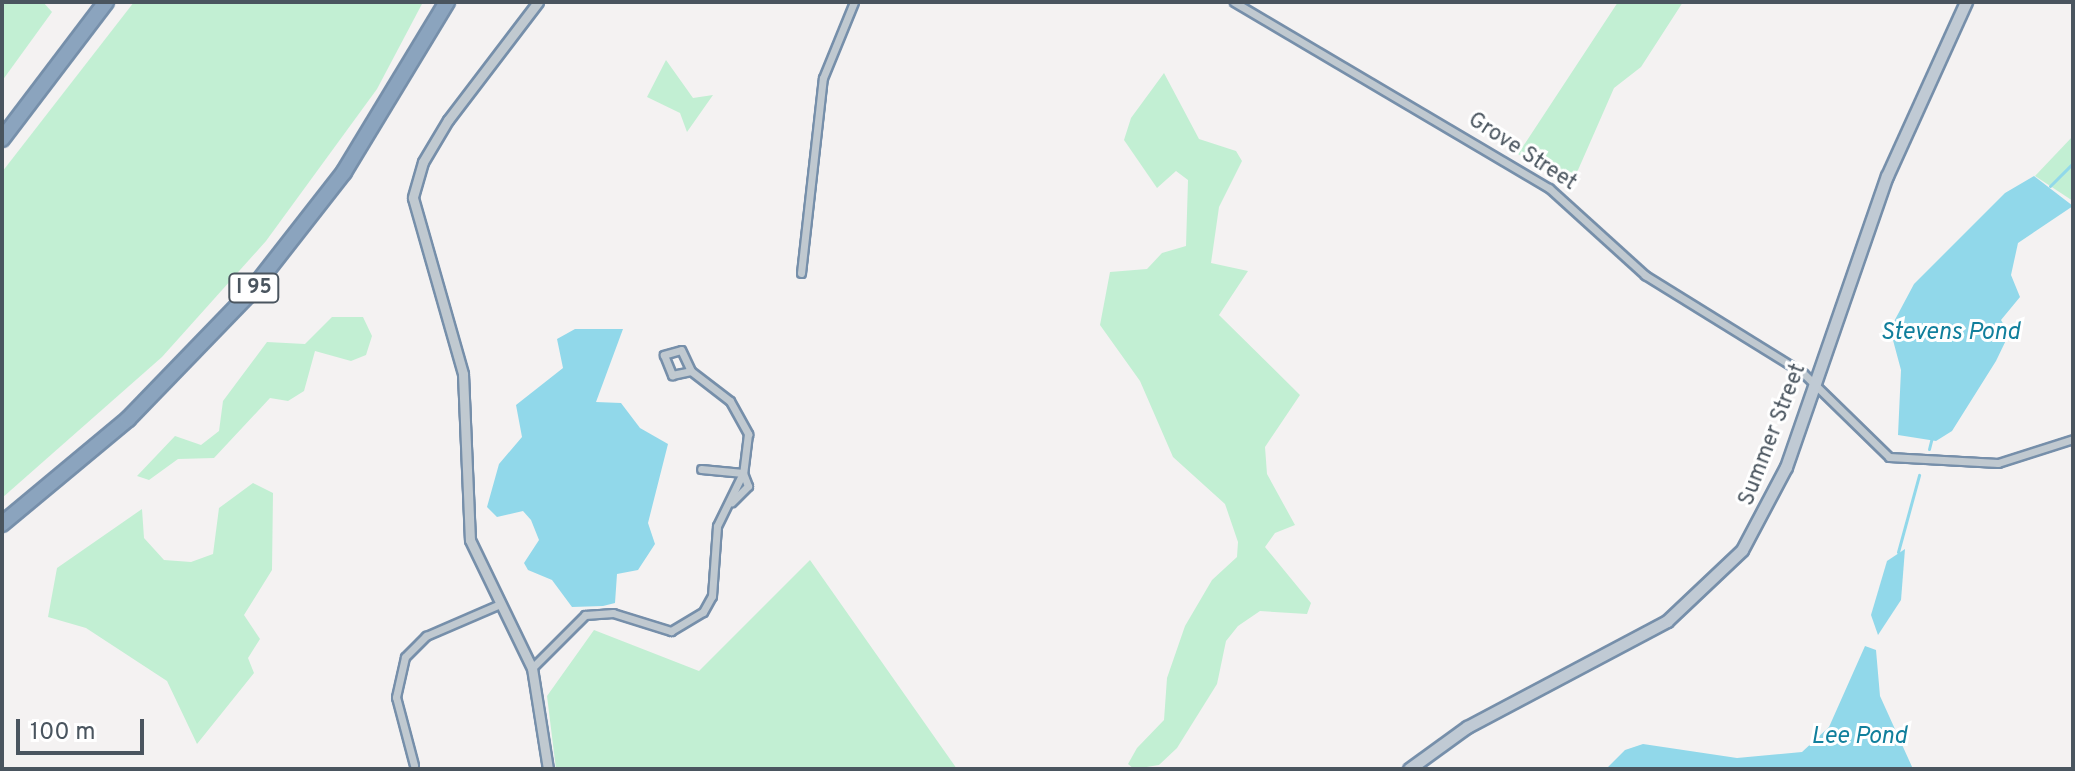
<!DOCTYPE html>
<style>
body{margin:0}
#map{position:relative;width:2075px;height:771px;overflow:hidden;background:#f4f2f2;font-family:Overpass,sans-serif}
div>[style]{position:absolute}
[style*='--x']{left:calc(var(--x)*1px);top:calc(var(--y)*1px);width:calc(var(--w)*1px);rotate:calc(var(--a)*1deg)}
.green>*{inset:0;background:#c2efd3}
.water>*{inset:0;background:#91d8ea}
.stream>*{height:3px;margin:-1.5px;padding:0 1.5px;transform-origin:1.5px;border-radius:1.5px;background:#91d8ea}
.roads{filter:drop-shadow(2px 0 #768faa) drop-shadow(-2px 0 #768faa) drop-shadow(0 2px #768faa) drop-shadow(0 -2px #768faa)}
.minor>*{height:7px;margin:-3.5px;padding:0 3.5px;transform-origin:3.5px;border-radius:3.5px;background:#c0c9d0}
.tertiary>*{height:9px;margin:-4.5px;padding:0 4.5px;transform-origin:4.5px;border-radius:4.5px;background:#c0c9d0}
.secondary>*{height:11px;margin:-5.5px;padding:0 5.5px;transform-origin:5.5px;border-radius:5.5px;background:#c0cad4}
.motorway>*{height:14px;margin:-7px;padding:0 7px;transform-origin:7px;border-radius:7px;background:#8ba4be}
span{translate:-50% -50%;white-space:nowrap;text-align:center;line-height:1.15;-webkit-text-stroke:6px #fff;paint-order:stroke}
.shield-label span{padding:2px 6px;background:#fff;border:2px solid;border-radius:6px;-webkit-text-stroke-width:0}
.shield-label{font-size:20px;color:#4a555f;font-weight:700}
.street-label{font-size:22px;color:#4a555f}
.water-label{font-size:24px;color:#117f9c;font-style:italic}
.frame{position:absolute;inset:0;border:4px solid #4a555f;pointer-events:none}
.scale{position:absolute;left:16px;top:719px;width:128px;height:36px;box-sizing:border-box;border:4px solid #4a555f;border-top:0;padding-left:10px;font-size:24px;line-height:28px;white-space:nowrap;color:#4a555f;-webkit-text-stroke:6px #fff;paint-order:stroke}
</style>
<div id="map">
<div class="green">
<div style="clip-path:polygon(2px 2px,43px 2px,52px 12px,2px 81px)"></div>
<div style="clip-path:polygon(134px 2px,423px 2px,377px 89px,266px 241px,162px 357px,2px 498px,2px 172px)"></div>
<div style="clip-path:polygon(1618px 2px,1683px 2px,1641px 67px,1614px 88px,1571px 186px,1566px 185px,1518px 154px)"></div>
<div style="clip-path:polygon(666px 60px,693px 98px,713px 95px,687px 132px,680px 113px,647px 97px)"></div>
<div style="clip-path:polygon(1164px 73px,1199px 139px,1236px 151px,1242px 161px,1219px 207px,1211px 263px,1248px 271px,1219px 315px,1300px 395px,1265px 447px,1267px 474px,1295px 525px,1275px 533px,1265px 547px,1311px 603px,1307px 614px,1260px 611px,1238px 626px,1226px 641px,1217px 684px,1177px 748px,1159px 765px,1134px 769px,1128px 764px,1137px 748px,1164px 720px,1167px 678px,1185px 626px,1212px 580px,1237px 557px,1238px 542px,1225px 504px,1173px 457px,1140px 381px,1100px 325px,1110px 272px,1147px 269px,1162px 253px,1186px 246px,1188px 180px,1176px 171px,1157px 188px,1124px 140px,1131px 118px)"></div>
<div style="clip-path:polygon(2073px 136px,2073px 201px,2035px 176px)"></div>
<div style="clip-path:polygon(332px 317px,363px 317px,372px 336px,366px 355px,351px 361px,315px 351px,304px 391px,288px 401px,270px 398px,214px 458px,178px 459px,149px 480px,137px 476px,175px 436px,201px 445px,219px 431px,223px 401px,267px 342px,305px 344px)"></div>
<div style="clip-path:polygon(253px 483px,273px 493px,272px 570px,244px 615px,260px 639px,248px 658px,254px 673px,197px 744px,167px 681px,86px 628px,48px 617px,57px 568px,142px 509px,144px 538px,164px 560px,191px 562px,213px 554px,219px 508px)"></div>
<div style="clip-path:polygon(810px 560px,957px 769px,556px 769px,547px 696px,594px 630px,699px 671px)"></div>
</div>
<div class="water">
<div style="clip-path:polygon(2034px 176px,2073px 206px,2018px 243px,2011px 275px,2020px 297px,2001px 320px,2009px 334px,1996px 361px,1952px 431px,1936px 441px,1898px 435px,1901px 370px,1890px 329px,1914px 284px,2005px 193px)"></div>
<div style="clip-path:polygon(575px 329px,623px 329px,596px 402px,621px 403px,640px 428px,668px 444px,648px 523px,655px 544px,638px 570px,617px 574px,615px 603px,603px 606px,572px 607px,552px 580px,528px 570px,524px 563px,539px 540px,531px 520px,523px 511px,497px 517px,487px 507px,499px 464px,522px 437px,516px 405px,563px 368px,557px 339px)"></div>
<div style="clip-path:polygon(1905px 549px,1901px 600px,1878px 635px,1871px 615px,1887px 561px)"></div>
<div style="clip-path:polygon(1865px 646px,1876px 650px,1880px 696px,1913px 769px,1606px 769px,1625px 750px,1643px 744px,1737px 758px,1802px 752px,1829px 727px)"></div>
</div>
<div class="stream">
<div style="--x:2050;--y:186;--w:33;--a:-45"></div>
<div style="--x:1929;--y:449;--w:12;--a:-76"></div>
<div style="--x:1898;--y:552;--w:80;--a:-74.7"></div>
</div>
<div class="roads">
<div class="minor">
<div style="--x:1234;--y:2;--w:366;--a:30.6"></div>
<div style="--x:1549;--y:188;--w:130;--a:42.2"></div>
<div style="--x:1645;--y:275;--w:186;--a:31.8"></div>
<div style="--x:1803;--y:373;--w:120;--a:44.3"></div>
<div style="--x:1889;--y:457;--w:109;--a:3.2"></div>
<div style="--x:1998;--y:463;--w:79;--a:-17.7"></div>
<div style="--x:801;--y:273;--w:196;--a:-83.6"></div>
<div style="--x:823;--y:78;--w:82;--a:-67.8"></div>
<div style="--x:691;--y:371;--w:23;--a:-115"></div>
<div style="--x:681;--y:350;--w:18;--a:164"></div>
<div style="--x:664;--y:355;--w:22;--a:68"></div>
<div style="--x:672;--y:375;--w:19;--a:-12"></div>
<div style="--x:691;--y:371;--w:49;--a:37.6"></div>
<div style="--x:730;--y:401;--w:38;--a:61"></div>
<div style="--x:748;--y:434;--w:39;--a:97"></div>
<div style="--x:743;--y:473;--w:42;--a:-174.6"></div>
<div style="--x:532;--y:668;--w:75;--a:-45"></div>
<div style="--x:585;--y:615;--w:28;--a:-4"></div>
<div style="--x:613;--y:613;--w:61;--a:17.2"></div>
<div style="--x:671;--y:631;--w:37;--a:-31"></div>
<div style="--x:703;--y:612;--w:18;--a:-61"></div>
<div style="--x:712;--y:596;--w:70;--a:-85.9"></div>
<div style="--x:717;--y:526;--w:59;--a:-63.9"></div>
<div style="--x:743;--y:473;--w:14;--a:69"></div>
<div style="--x:748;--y:486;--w:23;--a:135"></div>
<div style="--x:414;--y:765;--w:70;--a:-104.8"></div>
<div style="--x:396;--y:697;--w:41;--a:-77.3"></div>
<div style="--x:405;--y:657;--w:30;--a:-45"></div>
<div style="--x:426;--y:636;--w:81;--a:-23.4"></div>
</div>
<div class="tertiary">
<div style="--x:538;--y:2;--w:148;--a:127.3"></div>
<div style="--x:448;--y:120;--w:49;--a:120.8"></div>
<div style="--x:423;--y:162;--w:37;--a:106"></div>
<div style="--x:413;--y:198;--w:183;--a:74.1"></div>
<div style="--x:463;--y:374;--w:166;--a:87.6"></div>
<div style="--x:470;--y:540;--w:142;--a:64.2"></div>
<div style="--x:532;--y:668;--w:102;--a:81"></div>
</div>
<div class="secondary">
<div style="--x:1409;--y:769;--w:72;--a:-35.9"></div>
<div style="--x:1467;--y:727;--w:226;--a:-27.9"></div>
<div style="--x:1667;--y:621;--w:103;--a:-43.4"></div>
<div style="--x:1742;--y:550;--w:94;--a:-62.1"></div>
<div style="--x:1786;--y:467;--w:308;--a:-70.9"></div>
<div style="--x:1887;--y:176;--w:191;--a:-65.6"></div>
</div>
<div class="motorway">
<div style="--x:2;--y:139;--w:172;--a:-52.8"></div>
<div style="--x:2;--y:524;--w:164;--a:-39.8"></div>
<div style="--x:128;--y:419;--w:173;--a:-45.9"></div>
<div style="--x:248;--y:295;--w:156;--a:-52"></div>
<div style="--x:344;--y:172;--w:199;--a:-58.8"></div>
</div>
</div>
<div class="shield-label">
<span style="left:254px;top:288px">I 95</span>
</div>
<div class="street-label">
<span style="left:1522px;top:152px;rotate:33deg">Grove Street</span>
<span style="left:1773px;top:435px;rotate:-69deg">Summer Street</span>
</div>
<div class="water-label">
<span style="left:1950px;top:334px">Stevens Pond</span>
<span style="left:1859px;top:738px">Lee Pond</span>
</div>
<div class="frame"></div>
<div class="scale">100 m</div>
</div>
